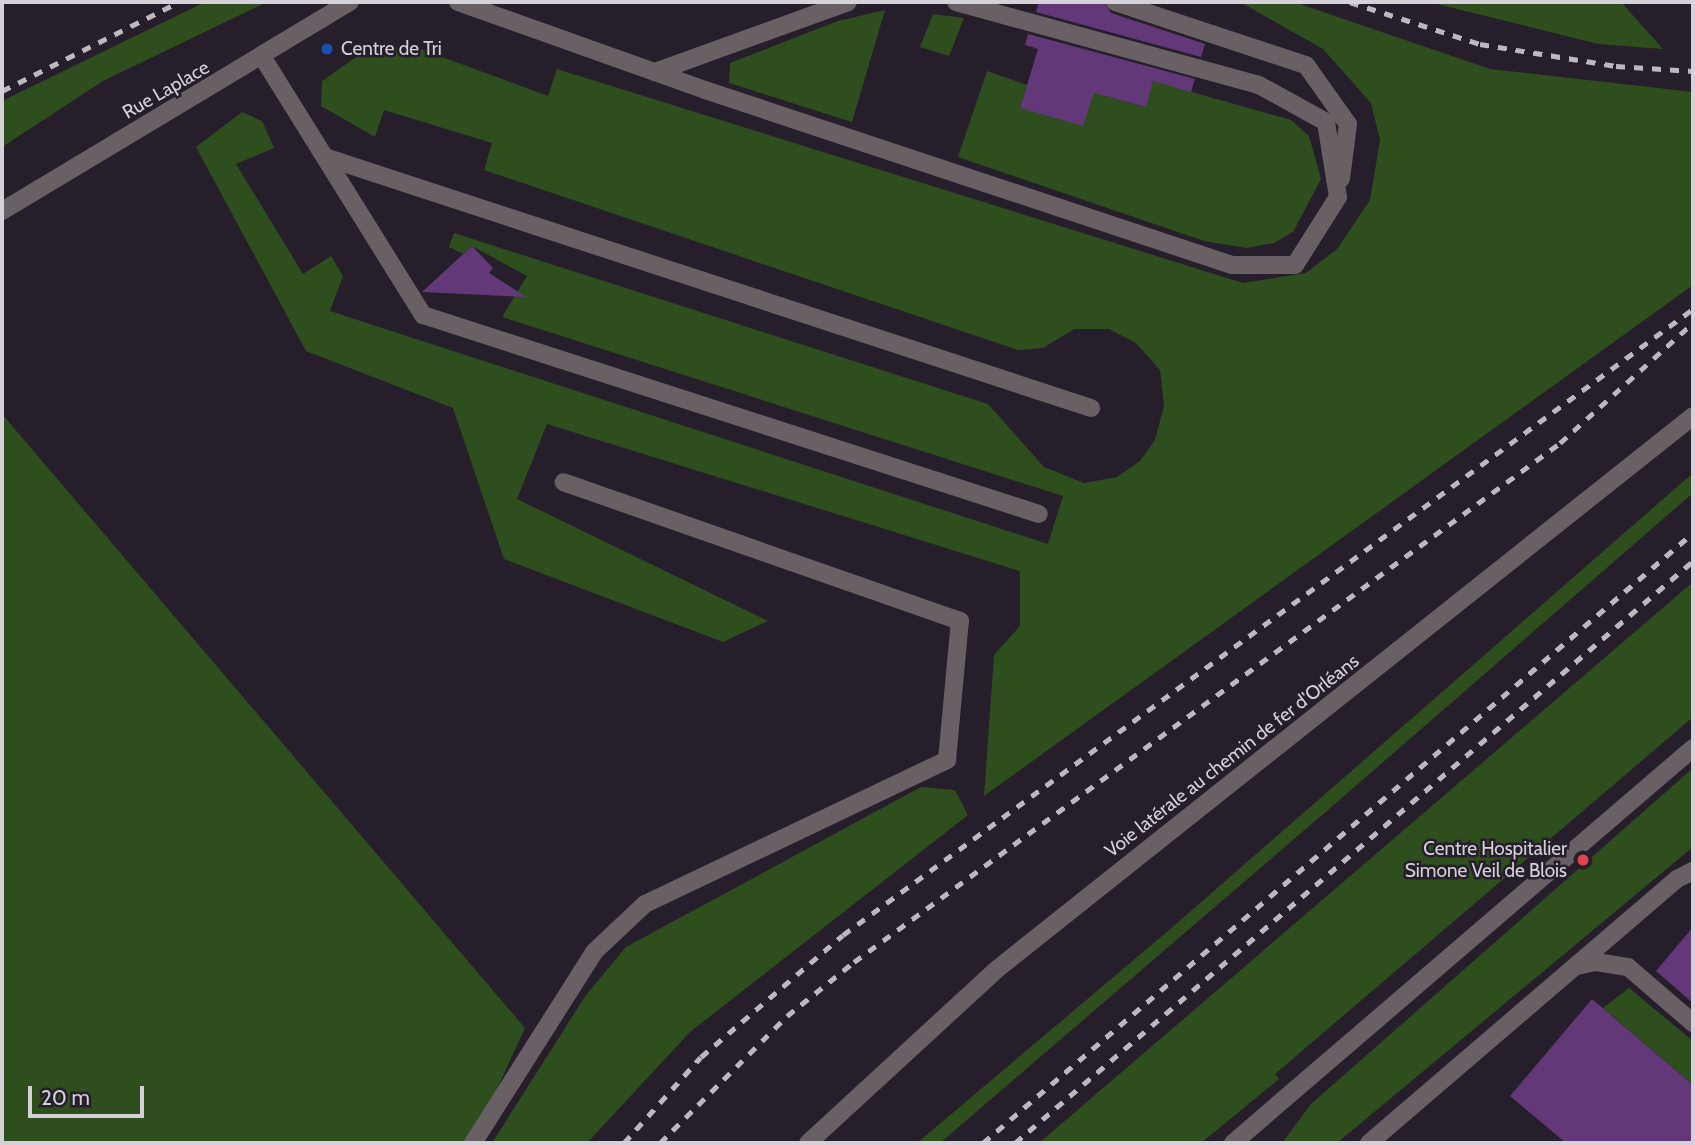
<!DOCTYPE html>
<meta charset="utf-8">
<style>
body{margin:0}
#map{position:relative;width:1695px;height:1145px;overflow:hidden;background:#261e2a;font-family:Cabin,sans-serif}
div>[style]{position:absolute}
[style*='--x']{left:calc(var(--x)*1px);top:calc(var(--y)*1px);width:calc(var(--w)*1px);rotate:calc(var(--a)*1deg)}
.green>*{inset:0;background:#2f4e1e}
.building>*{inset:0;background:#633879}
.minor>*{height:18px;margin:-9px;padding:0 9px;transform-origin:9px;border-radius:9px;background:#686064}
.rail>*{height:5px;margin-top:-2.5px;transform-origin:0;background:repeating-linear-gradient(90deg,#bdb7c0 0 9px,transparent 0 18px)}
.dots>*{width:19px;height:19px;translate:-50% -50%;box-sizing:border-box;border:4px solid #261e2a;border-radius:50%}
span{translate:-50% -50%;white-space:nowrap;text-align:center;line-height:1.15;-webkit-text-stroke:5px #261e2a;paint-order:stroke}
.poi-label{font-size:19px;color:#d6d1d9}
.left{translate:0 -50%;text-align:left}
.right{translate:-100% -50%;text-align:right}
.street-label{font-size:19px;color:#d6d1d9}
.frame{position:absolute;inset:0;border:4px solid #d6d1d9;pointer-events:none}
.scale{position:absolute;left:28px;top:1086px;width:116px;height:32px;box-sizing:border-box;border:4px solid #d6d1d9;border-top:0;padding-left:9px;font-size:21px;line-height:24px;white-space:nowrap;color:#d6d1d9;-webkit-text-stroke:5px #261e2a;paint-order:stroke}
</style>
<div id="map">
<div class="green">
<div style="clip-path:polygon(205px 2px,267px 2px,103px 81px,2px 147px,2px 101px)"></div>
<div style="clip-path:polygon(1240px 2px,1294px 2px,1490px 69px,1693px 92px,1693px 285px,984px 796px,994px 655px,1020px 626px,1020px 571px,547px 424px,517px 499px,768px 621px,723px 642px,504px 559px,453px 408px,306px 351px,196px 147px,242px 112px,262px 121px,274px 148px,236px 164px,303px 274px,331px 256px,343px 276px,330px 311px,1048px 544px,1063px 496px,502px 317px,527px 276px,472px 246px,463px 254px,449px 247px,454px 233px,988px 404px,1044px 467px,1084px 483px,1117px 477px,1140px 461px,1155px 440px,1164px 406px,1160px 370px,1136px 343px,1109px 329px,1074px 329px,1043px 348px,1018px 350px,484px 170px,492px 143px,384px 110px,375px 137px,321px 106px,322px 81px,369px 48px,415px 47px,548px 96px,557px 69px,1243px 283px,1306px 273px,1337px 249px,1370px 200px,1380px 140px,1371px 103px,1323px 49px)"></div>
<div style="clip-path:polygon(1429px 2px,1621px 2px,1663px 49px,1598px 44px)"></div>
<div style="clip-path:polygon(885px 10px,852px 122px,729px 83px,730px 63px,838px 21px)"></div>
<div style="clip-path:polygon(933px 14px,964px 18px,949px 56px,920px 47px)"></div>
<div style="clip-path:polygon(987px 71px,1027px 85px,1020px 108px,1083px 125px,1094px 93px,1145px 107px,1153px 81px,1291px 120px,1309px 136px,1321px 179px,1293px 232px,1274px 243px,1246px 248px,1204px 241px,958px 157px)"></div>
<div style="clip-path:polygon(2px 414px,525px 1028px,497px 1089px,463px 1143px,2px 1143px)"></div>
<div style="clip-path:polygon(1693px 473px,1693px 493px,1336px 803px,940px 1143px,917px 1143px,1175px 925px)"></div>
<div style="clip-path:polygon(1693px 582px,1693px 717px,1275px 1074px,1279px 1079px,1201px 1143px,1039px 1143px)"></div>
<div style="clip-path:polygon(1693px 768px,1693px 847px,1337px 1143px,1282px 1143px,1311px 1104px)"></div>
<div style="clip-path:polygon(921px 787px,955px 790px,968px 815px,690px 1032px,587px 1143px,492px 1143px,586px 995px,626px 947px)"></div>
<div style="clip-path:polygon(1629px 988px,1693px 1041px,1693px 1085px,1603px 1008px)"></div>
</div>
<div class="building">
<div style="clip-path:polygon(1039px 2px,1104px 2px,1111px 13px,1205px 44px,1201px 57px,1036px 12px)"></div>
<div style="clip-path:polygon(1028px 34px,1195px 79px,1191px 92px,1153px 81px,1146px 107px,1094px 93px,1083px 126px,1020px 108px,1038px 49px,1025px 45px)"></div>
<div style="clip-path:polygon(472px 246px,493px 268px,489px 273px,526px 297px,422px 292px)"></div>
<div style="clip-path:polygon(1693px 927px,1693px 1003px,1656px 971px)"></div>
<div style="clip-path:polygon(1592px 999px,1693px 1085px,1693px 1143px,1566px 1143px,1510px 1096px)"></div>
</div>
<div class="minor">
<div style="--x:458;--y:2;--w:262;--a:19.6"></div>
<div style="--x:705;--y:90;--w:555;--a:18.37"></div>
<div style="--x:1232;--y:265;--w:63;--a:0"></div>
<div style="--x:1295;--y:265;--w:80;--a:-57.7"></div>
<div style="--x:1338;--y:197;--w:76;--a:-99.1"></div>
<div style="--x:1326;--y:122;--w:77;--a:-151.1"></div>
<div style="--x:1259;--y:85;--w:314;--a:-164.7"></div>
<div style="--x:1115;--y:2;--w:201;--a:18.3"></div>
<div style="--x:1306;--y:65;--w:72;--a:54.6"></div>
<div style="--x:1348;--y:124;--w:55;--a:97.3"></div>
<div style="--x:263;--y:58;--w:303;--a:58.1"></div>
<div style="--x:423;--y:315;--w:647;--a:17.9"></div>
<div style="--x:655;--y:72;--w:205;--a:-19.9"></div>
<div style="--x:328;--y:158;--w:803;--a:18.14"></div>
<div style="--x:2;--y:211;--w:406;--a:-31"></div>
<div style="--x:1577;--y:966;--w:19;--a:-12"></div>
<div style="--x:1596;--y:962;--w:32;--a:9"></div>
<div style="--x:1628;--y:967;--w:86;--a:40.7"></div>
<div style="--x:473;--y:1143;--w:226;--a:-57.6"></div>
<div style="--x:594;--y:952;--w:70;--a:-43.3"></div>
<div style="--x:645;--y:904;--w:335;--a:-25.5"></div>
<div style="--x:947;--y:760;--w:140;--a:-84.7"></div>
<div style="--x:960;--y:621;--w:420;--a:-160.7"></div>
<div style="--x:808;--y:1143;--w:255;--a:-42.6"></div>
<div style="--x:996;--y:970;--w:890;--a:-38.48"></div>
<div style="--x:1233;--y:1143;--w:606;--a:-40.65"></div>
<div style="--x:1369;--y:1143;--w:406;--a:-40.6"></div>
<div style="--x:1677;--y:879;--w:18;--a:-27"></div>
</div>
<div class="rail">
<div style="--x:1350;--y:2;--w:137;--a:17.9"></div>
<div style="--x:1480;--y:44;--w:138;--a:9.2"></div>
<div style="--x:1616;--y:66;--w:77;--a:3.7"></div>
<div style="--x:2;--y:91;--w:198;--a:-26.7"></div>
<div style="--x:624;--y:1143;--w:115;--a:-48.2"></div>
<div style="--x:701;--y:1057;--w:187;--a:-40.7"></div>
<div style="--x:843;--y:935;--w:1056;--a:-36.37"></div>
<div style="--x:660;--y:1143;--w:180;--a:-45"></div>
<div style="--x:787;--y:1016;--w:86;--a:-38.9"></div>
<div style="--x:854;--y:962;--w:876;--a:-36.32"></div>
<div style="--x:1560;--y:443;--w:179;--a:-42.1"></div>
<div style="--x:983;--y:1143;--w:936;--a:-40.67"></div>
<div style="--x:1015;--y:1143;--w:894;--a:-40.64"></div>
</div>
<div class="dots">
<div style="left:327px;top:49px;background:#1a4fb4"></div>
<div style="left:1583px;top:860px;background:#e0444e"></div>
</div>
<div class="poi-label">
<span class="left" style="left:341px;top:49px">Centre de Tri</span>
<span class="right" style="left:1567px;top:860px">Centre Hospitalier<br>Simone Veil de Blois</span>
</div>
<div class="street-label">
<span style="left:166px;top:90px;rotate:-30deg">Rue Laplace</span>
<span style="left:1232px;top:756px;rotate:-38deg">Voie latérale au chemin de fer d'Orléans</span>
</div>
<div class="frame"></div>
<div class="scale">20 m</div>
</div>
